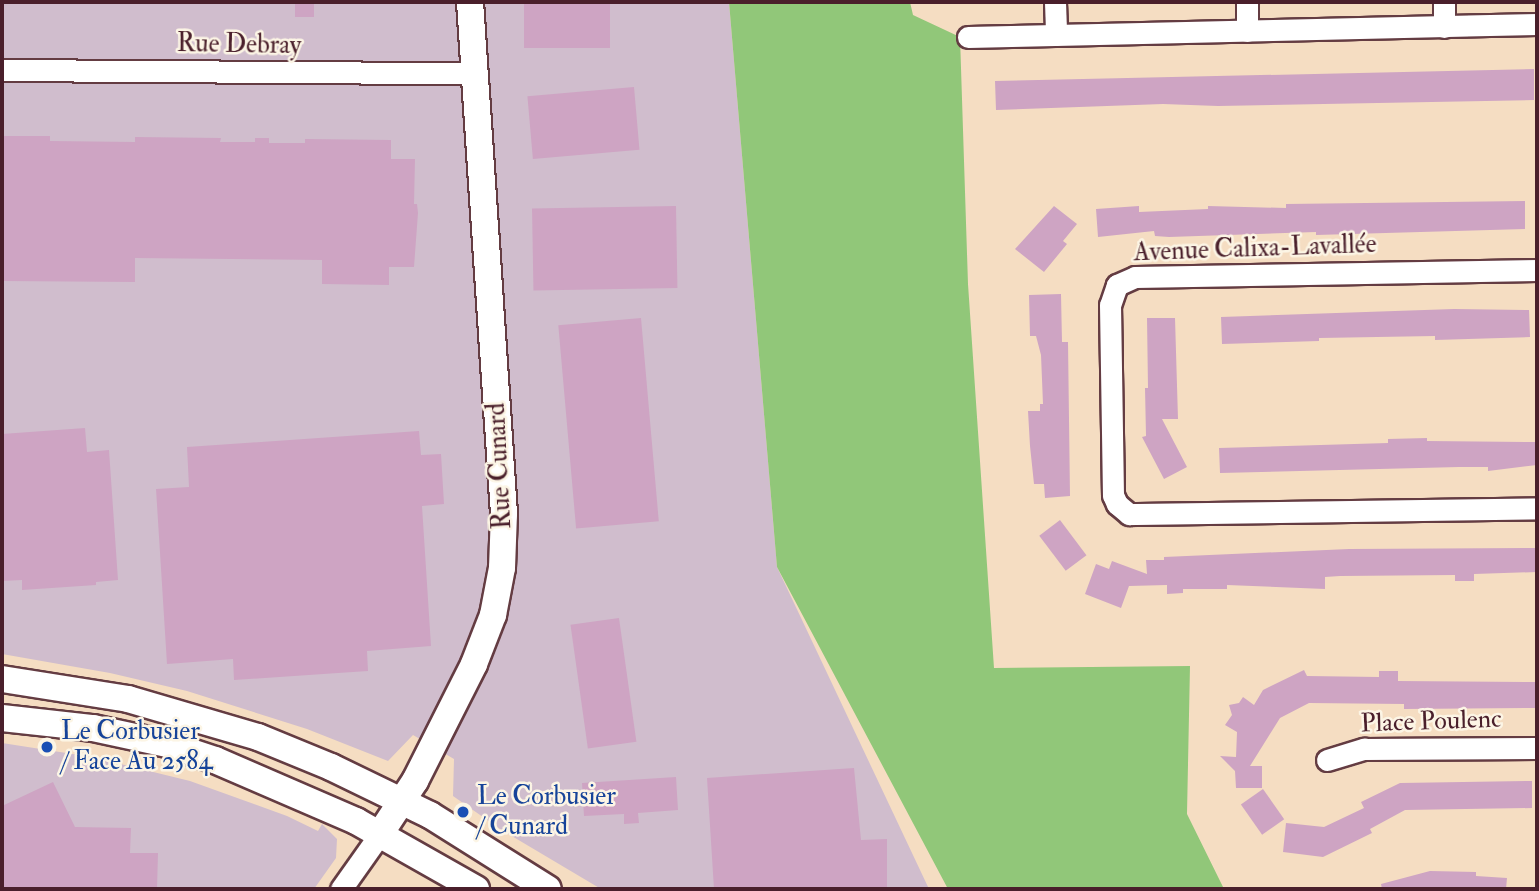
<!DOCTYPE html>
<meta charset="utf-8">
<style>
body{margin:0}
#map{position:relative;width:1539px;height:891px;overflow:hidden;background:#f5ddc2;font-family:"IM FELL Double Pica",serif}
div>[style]{position:absolute}
[style*='--x']{left:calc(var(--x)*1px);top:calc(var(--y)*1px);width:calc(var(--w)*1px);rotate:calc(var(--a)*1deg)}
.industrial>*{inset:0;background:#d0bdcd}
.green>*{inset:0;background:#91c779}
.building>*{inset:0;background:#cea4c3;transform-origin:0 0}
.roads{filter:drop-shadow(2px 0 #643c42) drop-shadow(-2px 0 #643c42) drop-shadow(0 2px #643c42) drop-shadow(0 -2px #643c42)}
.minor>*{height:21px;margin:-10.5px;padding:0 10.5px;transform-origin:10.5px;border-radius:10.5px;background:#fff}
.tertiary>*{height:26px;margin:-13px;padding:0 13px;transform-origin:13px;border-radius:13px;background:#fff}
.dots>*{width:19px;height:19px;translate:-50% -50%;box-sizing:border-box;border:4px solid #fcf5e5;border-radius:50%}
span{translate:-50% -50%;white-space:nowrap;text-align:center;line-height:1.15;-webkit-text-stroke:5px #fcf5e5;paint-order:stroke}
.street-label{font-size:26px;color:#4a1f2b}
.transit-label{font-size:26px;color:#164399}
.left{translate:0 -50%;text-align:left}
.frame{position:absolute;inset:0;border:4px solid #4a1f2b;pointer-events:none}
</style>
<div id="map">
<div class="industrial">
<div style="clip-path:polygon(2px 2px,729px 2px,777px 567px,929px 889px,601px 889px,500px 829px,453px 796px,454px 759px,413px 735px,388px 761px,307px 729px,187px 691px,110px 673px,2px 654px)"></div>
<div style="clip-path:polygon(2px 743px,92px 757px,190px 781px,287px 816px,318px 831px,322px 824px,337px 839px,336px 858px,314px 889px,2px 889px)"></div>
</div>
<div class="green">
<div style="clip-path:polygon(729px 2px,910px 2px,913px 15px,960px 37px,968px 284px,994px 668px,1190px 666px,1187px 814px,1224px 889px,948px 889px,777px 567px)"></div>
</div>
<div class="building">
<div style="left:295px;top:2px;width:19px;height:15px"></div>
<div style="left:524px;top:2px;width:86px;height:46px"></div>
<div style="clip-path:polygon(1534px 69px,1534px 100px,1218px 106px,1163px 104px,996px 110px,995px 81px)"></div>
<div style="left:634px;top:87px;width:63px;height:107px;rotate:85deg"></div>
<div style="clip-path:polygon(2px 136px,50px 136px,50px 141px,135px 142px,135px 137px,221px 138px,220px 142px,255px 142px,255px 138px,269px 138px,269px 143px,305px 143px,305px 139px,391px 140px,391px 159px,415px 159px,414px 204px,417px 204px,418px 213px,414px 267px,389px 267px,389px 285px,322px 284px,322px 260px,135px 258px,135px 282px,2px 281px)"></div>
<div style="clip-path:polygon(1525px 201px,1525px 229px,1316px 235px,1316px 232px,1169px 237px,1155px 236px,1154px 231px,1098px 237px,1096px 209px,1139px 206px,1139px 212px,1208px 209px,1208px 206px,1286px 208px,1286px 204px)"></div>
<div style="left:676px;top:206px;width:82px;height:144px;rotate:89deg"></div>
<div style="clip-path:polygon(1054px 206px,1077px 224px,1063px 241px,1067px 244px,1044px 272px,1015px 249px)"></div>
<div style="clip-path:polygon(1061px 294px,1062px 342px,1068px 342px,1070px 496px,1045px 498px,1044px 484px,1034px 484px,1030px 446px,1028px 411px,1040px 411px,1040px 404px,1043px 404px,1041px 355px,1036px 336px,1030px 336px,1029px 295px)"></div>
<div style="clip-path:polygon(1454px 309px,1529px 310px,1530px 337px,1435px 340px,1435px 336px,1319px 338px,1319px 341px,1222px 344px,1221px 317px)"></div>
<div style="left:641px;top:318px;width:204px;height:83px;rotate:85deg"></div>
<div style="clip-path:polygon(1147px 318px,1175px 318px,1178px 419px,1162px 419px,1187px 467px,1164px 479px,1142px 437px,1146px 436px,1145px 388px,1148px 388px)"></div>
<div style="clip-path:polygon(85px 428px,87px 452px,109px 450px,118px 580px,96px 582px,96px 585px,22px 590px,22px 580px,2px 581px,2px 434px)"></div>
<div style="clip-path:polygon(419px 431px,421px 455px,441px 454px,444px 504px,422px 506px,431px 646px,367px 651px,368px 671px,338px 673px,234px 680px,233px 659px,167px 664px,156px 489px,189px 487px,187px 447px)"></div>
<div style="clip-path:polygon(1427px 438px,1427px 441px,1537px 442px,1537px 465px,1488px 471px,1488px 467px,1459px 467px,1220px 473px,1219px 448px,1388px 443px,1388px 439px)"></div>
<div style="left:1060px;top:520px;width:44px;height:26px;rotate:53deg"></div>
<div style="clip-path:polygon(1537px 548px,1537px 572px,1474px 574px,1474px 581px,1455px 581px,1455px 575px,1340px 576px,1325px 577px,1325px 589px,1227px 585px,1227px 589px,1183px 589px,1183px 593px,1167px 594px,1167px 585px,1129px 586px,1121px 608px,1085px 594px,1096px 564px,1109px 569px,1112px 561px,1147px 574px,1146px 560px,1164px 560px,1164px 557px,1349px 549px)"></div>
<div style="left:619px;top:618px;width:125px;height:49px;rotate:82deg"></div>
<div style="clip-path:polygon(1304px 670px,1307px 676px,1379px 677px,1379px 671px,1398px 671px,1398px 681px,1537px 682px,1537px 708px,1404px 709px,1404px 704px,1309px 703px,1280px 718px,1250px 766px,1262px 766px,1262px 788px,1236px 788px,1235px 771px,1220px 756px,1236px 757px,1237px 732px,1225px 725px,1232px 715px,1229px 705px,1239px 703px,1243px 697px,1254px 705px,1263px 690px)"></div>
<div style="clip-path:polygon(854px 768px,861px 840px,887px 839px,887px 889px,714px 889px,707px 778px)"></div>
<div style="clip-path:polygon(676px 777px,678px 810px,638px 813px,639px 823px,624px 824px,624px 814px,584px 816px,582px 783px)"></div>
<div style="clip-path:polygon(1532px 781px,1532px 808px,1405px 810px,1370px 829px,1372px 833px,1323px 857px,1283px 852px,1286px 823px,1324px 827px,1364px 808px,1361px 802px,1400px 783px)"></div>
<div style="clip-path:polygon(53px 782px,75px 827px,131px 828px,130px 853px,158px 853px,157px 889px,2px 889px,2px 806px)"></div>
<div style="left:1263px;top:789px;width:37px;height:27px;rotate:55deg"></div>
<div style="clip-path:polygon(1430px 871px,1476px 872px,1476px 876px,1507px 878px,1506px 889px,1382px 889px,1381px 884px)"></div>
</div>
<div class="roads">
<div class="minor">
<div style="--x:1055;--y:2;--w:33;--a:88"></div>
<div style="--x:1444;--y:2;--w:25;--a:90"></div>
<div style="--x:1247;--y:31;--w:29;--a:-90"></div>
<div style="--x:968;--y:37;--w:569;--a:-1.31"></div>
<div style="--x:2;--y:70;--w:473;--a:0.4"></div>
<div style="--x:1537;--y:270;--w:402;--a:179"></div>
<div style="--x:1135;--y:277;--w:20;--a:156"></div>
<div style="--x:1117;--y:285;--w:21;--a:109"></div>
<div style="--x:1110;--y:305;--w:190;--a:89.1"></div>
<div style="--x:1113;--y:495;--w:10;--a:66"></div>
<div style="--x:1117;--y:504;--w:16;--a:40"></div>
<div style="--x:1129;--y:514;--w:408;--a:-0.8"></div>
<div style="--x:1327;--y:760;--w:39;--a:-17"></div>
<div style="--x:1364;--y:749;--w:173;--a:-0.3"></div>
<div style="--x:341;--y:889;--w:67;--a:-54.7"></div>
</div>
<div class="tertiary">
<div style="--x:2;--y:679;--w:128;--a:9"></div>
<div style="--x:128;--y:699;--w:135;--a:16.3"></div>
<div style="--x:258;--y:737;--w:79;--a:22.3"></div>
<div style="--x:331;--y:767;--w:110;--a:25.9"></div>
<div style="--x:430;--y:815;--w:139;--a:32.1"></div>
<div style="--x:2;--y:718;--w:92;--a:6.3"></div>
<div style="--x:93;--y:728;--w:76;--a:12.2"></div>
<div style="--x:167;--y:744;--w:51;--a:18.4"></div>
<div style="--x:215;--y:760;--w:154;--a:23.4"></div>
<div style="--x:356;--y:821;--w:138;--a:29.5"></div>
<div style="--x:380;--y:834;--w:64;--a:-56.6"></div>
<div style="--x:415;--y:781;--w:131;--a:-63.2"></div>
<div style="--x:474;--y:664;--w:53;--a:-68.8"></div>
<div style="--x:493;--y:615;--w:48;--a:-79.2"></div>
<div style="--x:502;--y:568;--w:54;--a:-87.9"></div>
<div style="--x:504;--y:514;--w:513;--a:-93.8"></div>
</div>
</div>
<div class="dots">
<div style="left:47px;top:747px;background:#1a4fb4"></div>
<div style="left:463px;top:812px;background:#1a4fb4"></div>
</div>
<div class="street-label">
<span style="left:239px;top:45px;rotate:1deg">Rue Debray</span>
<span style="left:1255px;top:249px;rotate:-2deg">Avenue Calixa-Lavallée</span>
<span style="left:500px;top:466px;rotate:-93deg">Rue Cunard</span>
<span style="left:1431px;top:722px;rotate:-2deg">Place Poulenc</span>
</div>
<div class="transit-label">
<span class="left" style="left:61px;top:747px">Le Corbusier<br>/ Face Au 2584</span>
<span class="left" style="left:477px;top:812px">Le Corbusier<br>/ Cunard</span>
</div>
<div class="frame"></div>
</div>
